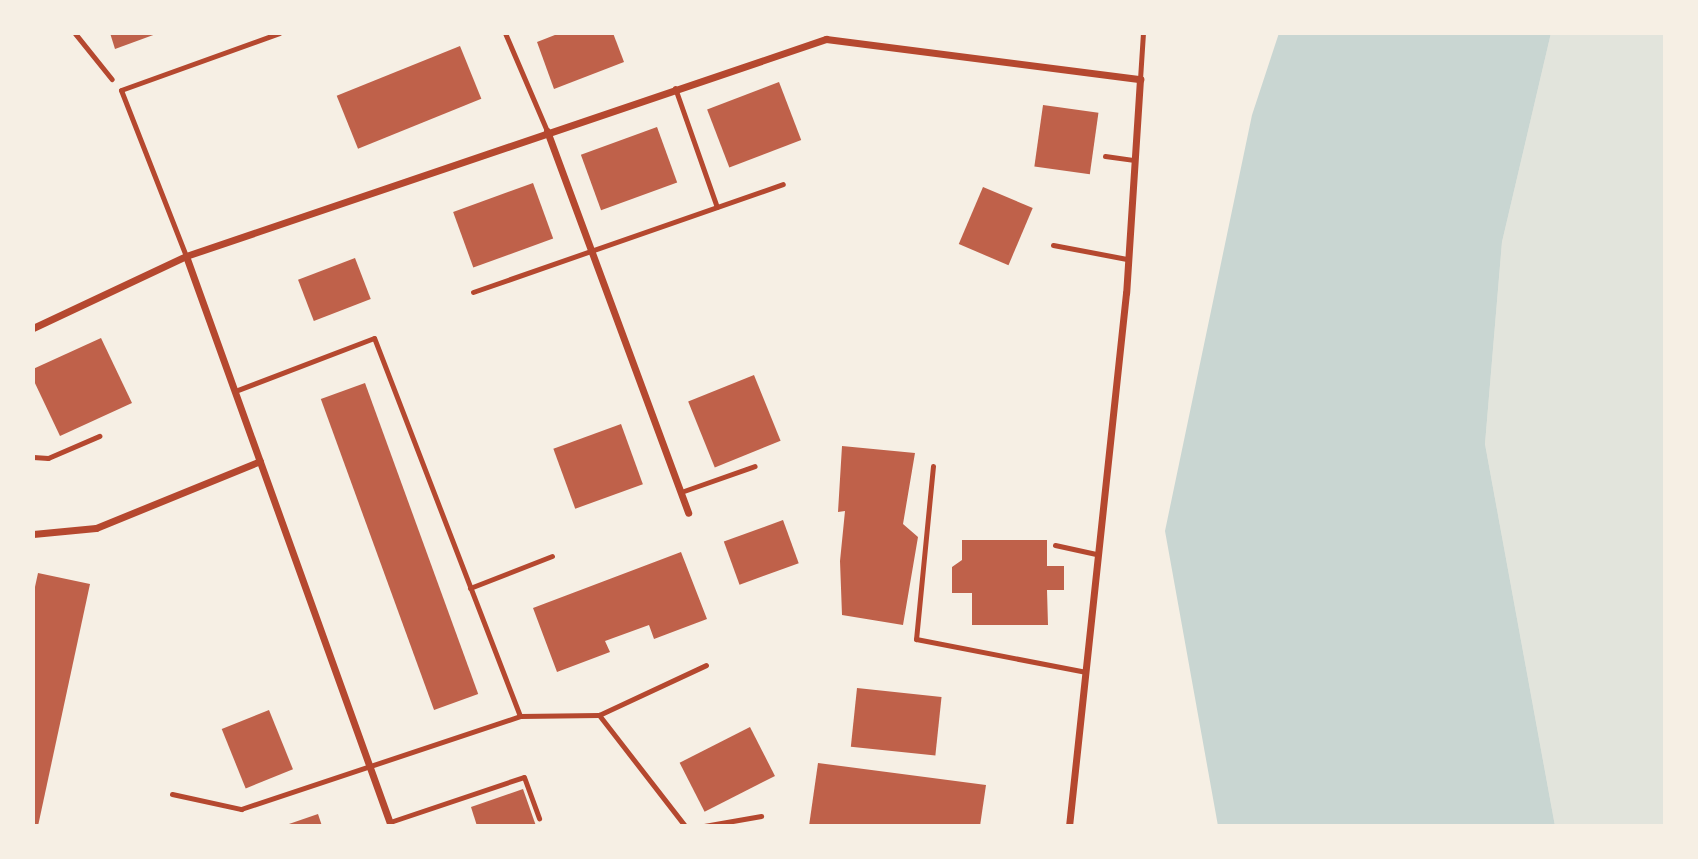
<!DOCTYPE html>
<style>
body{margin:0}
#map{position:relative;width:1698px;height:859px;overflow:hidden;background:#f6efe4;font-family:Rubik,sans-serif}
div>[style]{position:absolute}
[style*='--x']{left:calc(var(--x)*1px);top:calc(var(--y)*1px);width:calc(var(--w)*1px);rotate:calc(var(--a)*1deg)}
.green>*{inset:0;background:#e2e4dc}
.water>*{inset:0;background:#c9d6d2}
.building>*{inset:0;background:#bf614a;transform-origin:0 0}
.path>*{height:4.5px;margin:-2.25px;padding:0 2.25px;transform-origin:2.25px;border-radius:2.25px;background:#b5482f}
.service>*{height:5px;margin:-2.5px;padding:0 2.5px;transform-origin:2.5px;border-radius:2.5px;background:#b5482f}
.minor>*{height:7px;margin:-3.5px;padding:0 3.5px;transform-origin:3.5px;border-radius:3.5px;background:#b5482f}
span{translate:-50% -50%;white-space:nowrap;text-align:center;line-height:1.15;-webkit-text-stroke:7px #f6efe4;paint-order:stroke}
.frame{position:absolute;inset:0;border:35px solid #f6efe4;pointer-events:none}
</style>
<div id="map">
<div class="green">
<div style="clip-path:polygon(1551px 33px,1665px 33px,1665px 826px,1555px 826px,1485px 444px,1502px 242px)"></div>
</div>
<div class="water">
<div style="clip-path:polygon(1279px 33px,1551px 33px,1502px 242px,1485px 444px,1555px 826px,1218px 826px,1165px 531px,1252px 115px)"></div>
</div>
<div class="building">
<div style="clip-path:polygon(110px 33px,156px 33px,156px 34px,115px 49px)"></div>
<div style="clip-path:polygon(560px 33px,613px 33px,624px 62px,554px 89px,537px 42px)"></div>
<div style="left:460px;top:46px;width:57px;height:133px;rotate:68deg"></div>
<div style="left:779px;top:82px;width:62px;height:77px;rotate:69deg"></div>
<div style="left:1043px;top:105px;width:56px;height:62px;rotate:8deg"></div>
<div style="left:657px;top:127px;width:59px;height:81px;rotate:70deg"></div>
<div style="left:533px;top:183px;width:59px;height:85px;rotate:70deg"></div>
<div style="left:983px;top:187px;width:54px;height:62px;rotate:23deg"></div>
<div style="left:355px;top:258px;width:44px;height:61px;rotate:69deg"></div>
<div style="clip-path:polygon(101px 338px,132px 403px,60px 436px,33px 379px,33px 369px)"></div>
<div style="left:754px;top:375px;width:71px;height:71px;rotate:68deg"></div>
<div style="left:365px;top:383px;width:331px;height:47px;rotate:70deg"></div>
<div style="left:621px;top:424px;width:64px;height:72px;rotate:70deg"></div>
<div style="clip-path:polygon(842px 446px,915px 453px,903px 524px,918px 537px,903px 625px,842px 615px,840px 561px,845px 511px,838px 512px)"></div>
<div style="left:783px;top:520px;width:46px;height:63px;rotate:70deg"></div>
<div style="clip-path:polygon(962px 540px,1047px 540px,1047px 566px,1064px 566px,1064px 590px,1047px 590px,1048px 625px,972px 625px,972px 593px,952px 593px,952px 567px,962px 560px)"></div>
<div style="clip-path:polygon(681px 552px,707px 619px,654px 639px,649px 625px,605px 641px,610px 652px,557px 672px,533px 608px)"></div>
<div style="clip-path:polygon(38px 573px,90px 584px,38px 826px,33px 826px,33px 596px)"></div>
<div style="left:857px;top:688px;width:85px;height:59px;rotate:6deg"></div>
<div style="left:269px;top:710px;width:64px;height:51px;rotate:68deg"></div>
<div style="left:750px;top:727px;width:55px;height:79px;rotate:63deg"></div>
<div style="clip-path:polygon(818px 763px,986px 785px,980px 826px,809px 826px)"></div>
<div style="clip-path:polygon(523px 789px,536px 826px,477px 826px,471px 807px)"></div>
<div style="clip-path:polygon(318px 814px,322px 826px,286px 826px,286px 825px)"></div>
</div>
<div class="path">
<div style="--x:75;--y:33;--w:59;--a:51.2"></div>
</div>
<div class="service">
<div style="--x:505;--y:33;--w:107;--a:66.8"></div>
<div style="--x:1140;--y:79;--w:46;--a:-86.3"></div>
<div style="--x:675;--y:88;--w:126;--a:70.6"></div>
<div style="--x:1105;--y:156;--w:28;--a:8"></div>
<div style="--x:1053;--y:245;--w:75;--a:10.7"></div>
<div style="--x:186;--y:256;--w:178;--a:-111.4"></div>
<div style="--x:121;--y:90;--w:168;--a:-19.8"></div>
<div style="--x:473;--y:292;--w:328;--a:-19.2"></div>
<div style="--x:33;--y:457;--w:15;--a:4"></div>
<div style="--x:48;--y:458;--w:56;--a:-23.3"></div>
<div style="--x:933;--y:466;--w:174;--a:95.6"></div>
<div style="--x:916;--y:639;--w:172;--a:11"></div>
<div style="--x:681;--y:492;--w:78;--a:-19.4"></div>
<div style="--x:1055;--y:545;--w:42;--a:12.4"></div>
<div style="--x:470;--y:588;--w:88;--a:-21.3"></div>
<div style="--x:599;--y:715;--w:140;--a:52.2"></div>
<div style="--x:520;--y:716;--w:79;--a:-0.7"></div>
<div style="--x:599;--y:715;--w:118;--a:-25"></div>
<div style="--x:172;--y:794;--w:71;--a:12.3"></div>
<div style="--x:241;--y:809;--w:294;--a:-18.4"></div>
<div style="--x:520;--y:716;--w:405;--a:-111.1"></div>
<div style="--x:374;--y:338;--w:149;--a:159.1"></div>
<div style="--x:390;--y:822;--w:141;--a:-18.6"></div>
<div style="--x:524;--y:777;--w:44;--a:69.9"></div>
<div style="--x:704;--y:826;--w:58;--a:-10"></div>
<div style="--x:999;--y:826;--w:10;--a:0"></div>
</div>
<div class="minor">
<div style="--x:547;--y:131;--w:407;--a:69.7"></div>
<div style="--x:186;--y:256;--w:606;--a:70.22"></div>
<div style="--x:33;--y:328;--w:169;--a:-25.2"></div>
<div style="--x:186;--y:256;--w:676;--a:-18.73"></div>
<div style="--x:826;--y:39;--w:317;--a:7.3"></div>
<div style="--x:1140;--y:79;--w:214;--a:93.7"></div>
<div style="--x:1126;--y:293;--w:536;--a:96.1"></div>
<div style="--x:33;--y:534;--w:63;--a:-5.4"></div>
<div style="--x:96;--y:528;--w:177;--a:-22.2"></div>
</div>
<div class="frame"></div>
</div>
